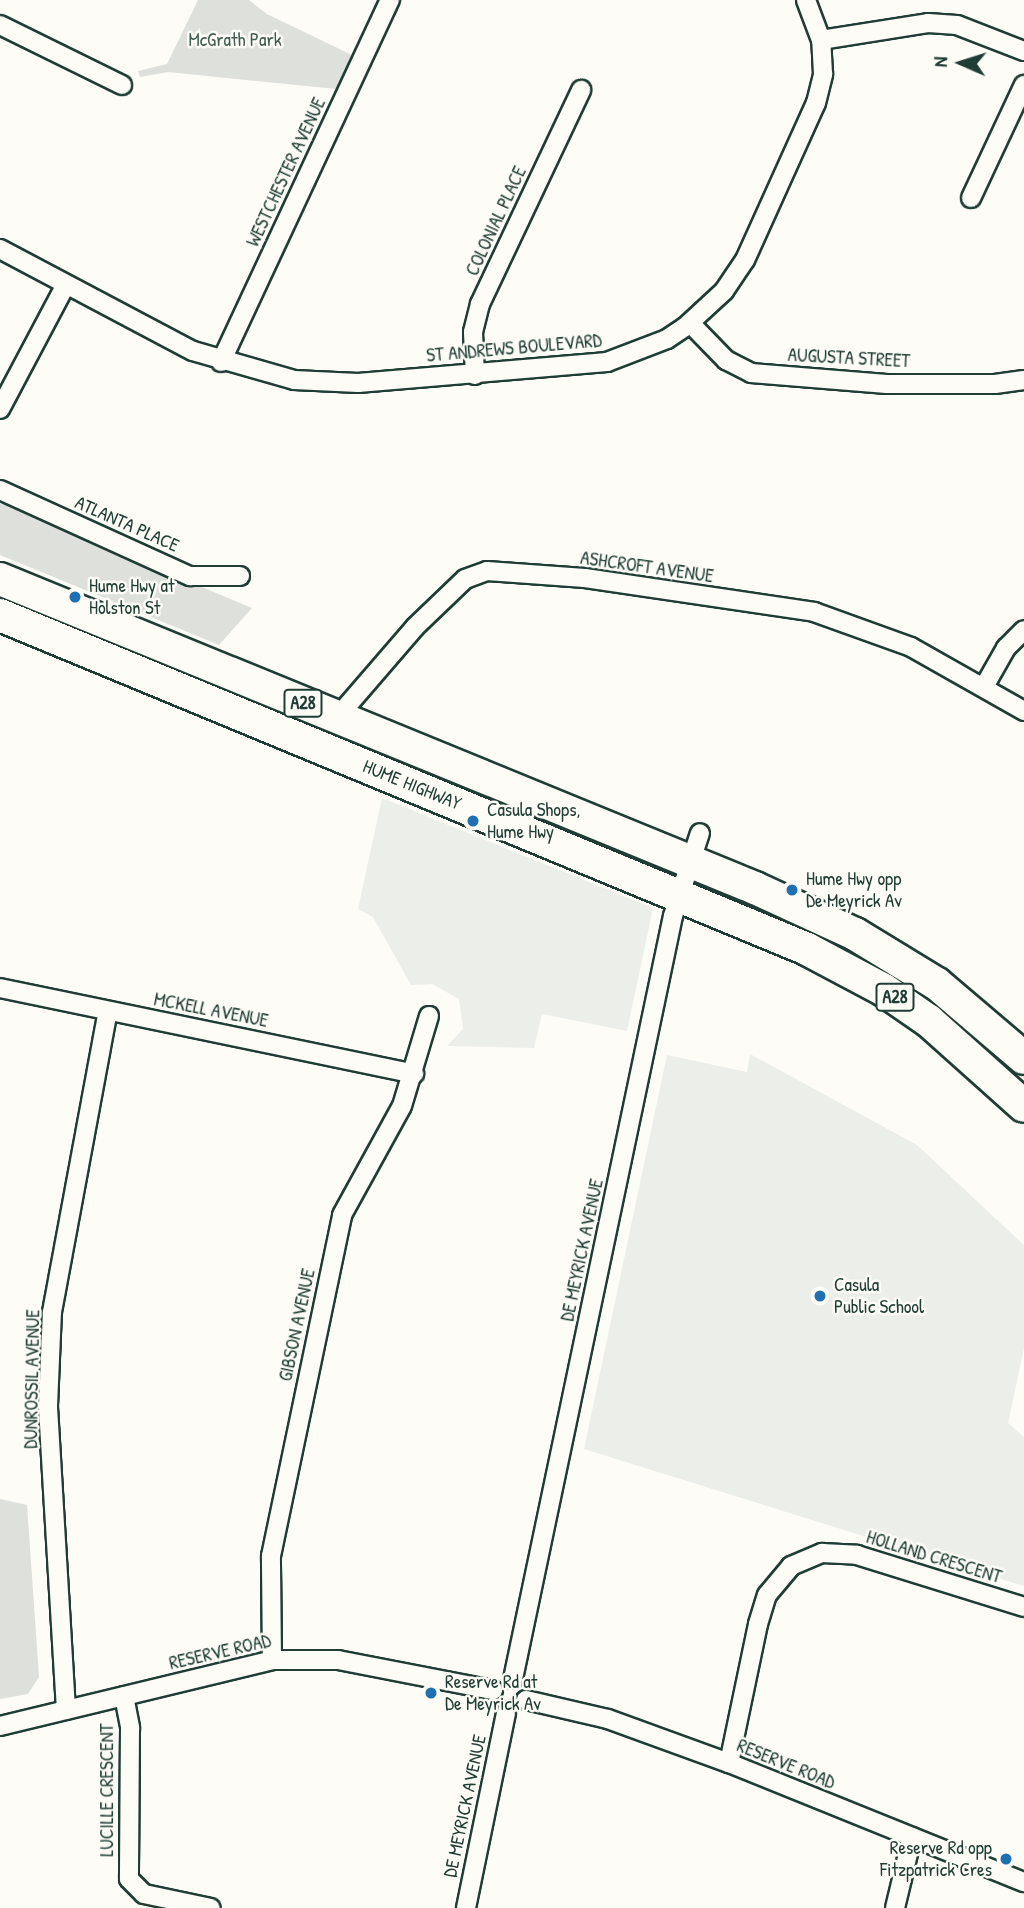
<!DOCTYPE html>
<style>
body{margin:0}
#map{position:relative;width:1024px;height:1908px;overflow:hidden;background:#fdfcf7;font-family:"Patrick Hand",sans-serif}
div>[style]{position:absolute}
[style*='--x']{left:calc(var(--x)*1px);top:calc(var(--y)*1px);width:calc(var(--w)*1px);rotate:calc(var(--a)*1deg)}
.built>*{inset:0;background:#eceee9}
.green>*{inset:0;background:#dde0db}
.roads{filter:drop-shadow(2px 0 #1f3d34) drop-shadow(-2px 0 #1f3d34) drop-shadow(0 2px #1f3d34) drop-shadow(0 -2px #1f3d34)}
.street>*{height:18px;margin:-9px;padding:0 9px;transform-origin:9px;border-radius:9px;background:#fdfcf7}
.highway>*{height:32px;margin:-16px;padding:0 16px;transform-origin:16px;border-radius:16px;background:#fdfcf7}
.dots>*{width:19px;height:19px;translate:-50% -50%;box-sizing:border-box;border:4px solid #fdfcf7;border-radius:50%}
span{translate:-50% -50%;white-space:nowrap;text-align:center;line-height:1.15;-webkit-text-stroke:5px #fdfcf7;paint-order:stroke}
.shield-label span{padding:2px 5px;background:#fdfcf7;border:2px solid;border-radius:5px;-webkit-text-stroke-width:0}
.shield-label{font-size:18px;color:#1f3d34;font-weight:700}
.park-label{font-size:19px;color:#455e55}
.street-label{font-size:19px;color:#1f3d34}
.poi-label{font-size:19px;color:#1f3d34}
.left{translate:0 -50%;text-align:left}
.right{translate:-100% -50%;text-align:right}
.north{position:absolute;left:926px;top:28px;width:70px;height:70px;-webkit-text-stroke:5px #fdfcf7;paint-order:stroke;rotate:273deg;font-size:19px;font-weight:700;line-height:28px;text-align:center;color:#1f3d34}
.north::after{content:'';display:block;margin:auto;width:24px;height:32px;background:#1f3d34;clip-path:polygon(50% 0,100% 100%,50% 72%,0 100%)}
</style>
<div id="map">
<div class="built">
<div style="clip-path:polygon(382px 798px,653px 908px,627px 1031px,542px 1014px,534px 1048px,447px 1046px,463px 1029px,459px 999px,432px 984px,411px 985px,373px 917px,358px 909px)"></div>
<div style="clip-path:polygon(750px 1054px,917px 1145px,1024px 1245px,1024px 1348px,1008px 1423px,1024px 1437px,1024px 1586px,584px 1449px,667px 1055px,747px 1072px)"></div>
</div>
<div class="green">
<div style="clip-path:polygon(198px 0,249px 0,267px 14px,354px 56px,336px 89px,168px 72px,140px 77px,138px 71px,167px 64px)"></div>
<div style="clip-path:polygon(0 504px,6px 505px,252px 608px,219px 645px,0 555px)"></div>
<div style="clip-path:polygon(0 1499px,27px 1505px,39px 1677px,28px 1694px,0 1699px)"></div>
</div>
<div class="roads">
<div class="street">
<div style="--x:0;--y:25;--w:136;--a:26.2"></div>
<div style="--x:821;--y:40;--w:108;--a:-9"></div>
<div style="--x:928;--y:23;--w:29;--a:4"></div>
<div style="--x:957;--y:25;--w:72;--a:21.2"></div>
<div style="--x:971;--y:198;--w:125;--a:-64.9"></div>
<div style="--x:0;--y:249;--w:218;--a:27.9"></div>
<div style="--x:193;--y:351;--w:105;--a:16"></div>
<div style="--x:294;--y:380;--w:64;--a:2.7"></div>
<div style="--x:358;--y:383;--w:250;--a:-4.8"></div>
<div style="--x:607;--y:362;--w:64;--a:-21"></div>
<div style="--x:667;--y:339;--w:22;--a:-34"></div>
<div style="--x:685;--y:327;--w:53;--a:-42.7"></div>
<div style="--x:724;--y:291;--w:37;--a:-56"></div>
<div style="--x:745;--y:260;--w:172;--a:-65.7"></div>
<div style="--x:816;--y:103;--w:30;--a:-76"></div>
<div style="--x:823;--y:74;--w:34;--a:-93"></div>
<div style="--x:821;--y:40;--w:43;--a:-110.6"></div>
<div style="--x:690;--y:323;--w:52;--a:45.8"></div>
<div style="--x:726;--y:360;--w:28;--a:27"></div>
<div style="--x:751;--y:373;--w:136;--a:4.6"></div>
<div style="--x:887;--y:384;--w:108;--a:0"></div>
<div style="--x:995;--y:384;--w:29;--a:-8"></div>
<div style="--x:221;--y:362;--w:400;--a:-65"></div>
<div style="--x:475;--y:375;--w:43;--a:-92.7"></div>
<div style="--x:473;--y:332;--w:29;--a:-76"></div>
<div style="--x:480;--y:304;--w:237;--a:-64.7"></div>
<div style="--x:0;--y:409;--w:139;--a:-62.1"></div>
<div style="--x:0;--y:490;--w:209;--a:24.4"></div>
<div style="--x:190;--y:576;--w:50;--a:0"></div>
<div style="--x:985;--y:685;--w:43;--a:-60.4"></div>
<div style="--x:1006;--y:648;--w:25;--a:-45"></div>
<div style="--x:334;--y:721;--w:124;--a:-49.2"></div>
<div style="--x:415;--y:627;--w:69;--a:-43.8"></div>
<div style="--x:465;--y:579;--w:23;--a:-20"></div>
<div style="--x:487;--y:571;--w:98;--a:4.1"></div>
<div style="--x:585;--y:578;--w:232;--a:8.4"></div>
<div style="--x:814;--y:612;--w:103;--a:19.8"></div>
<div style="--x:911;--y:647;--w:130;--a:29.5"></div>
<div style="--x:0;--y:988;--w:423;--a:11.7"></div>
<div style="--x:272;--y:1660;--w:104;--a:-90.6"></div>
<div style="--x:271;--y:1556;--w:348;--a:-78.2"></div>
<div style="--x:342;--y:1215;--w:124;--a:-61.2"></div>
<div style="--x:402;--y:1106;--w:94;--a:-73.3"></div>
<div style="--x:513;--y:1679;--w:780;--a:-78.16"></div>
<div style="--x:673;--y:916;--w:87;--a:-72"></div>
<div style="--x:124;--y:1696;--w:33;--a:79"></div>
<div style="--x:130;--y:1728;--w:151;--a:90.4"></div>
<div style="--x:129;--y:1879;--w:21;--a:45"></div>
<div style="--x:144;--y:1894;--w:68;--a:11.8"></div>
<div style="--x:526;--y:1700;--w:84;--a:13"></div>
<div style="--x:608;--y:1719;--w:129;--a:20"></div>
<div style="--x:729;--y:1763;--w:318;--a:22"></div>
<div style="--x:66;--y:1710;--w:305;--a:-93.4"></div>
<div style="--x:48;--y:1406;--w:94;--a:-87.6"></div>
<div style="--x:52;--y:1312;--w:306;--a:-79.5"></div>
<div style="--x:0;--y:1726;--w:280;--a:-13.6"></div>
<div style="--x:272;--y:1660;--w:66;--a:0"></div>
<div style="--x:338;--y:1660;--w:158;--a:11"></div>
<div style="--x:729;--y:1763;--w:142;--a:-78.2"></div>
<div style="--x:758;--y:1624;--w:30;--a:-73"></div>
<div style="--x:767;--y:1595;--w:38;--a:-50"></div>
<div style="--x:791;--y:1566;--w:34;--a:-23"></div>
<div style="--x:822;--y:1553;--w:35;--a:3"></div>
<div style="--x:857;--y:1555;--w:175;--a:17.3"></div>
<div style="--x:466;--y:1908;--w:199;--a:-78.4"></div>
<div style="--x:895;--y:1908;--w:73;--a:-76.5"></div>
</div>
<div class="highway">
<div style="--x:0;--y:579;--w:816;--a:22.26"></div>
<div style="--x:755;--y:888;--w:110;--a:24.7"></div>
<div style="--x:855;--y:934;--w:96;--a:31.4"></div>
<div style="--x:937;--y:984;--w:114;--a:40.4"></div>
<div style="--x:0;--y:615;--w:873;--a:22.48"></div>
<div style="--x:807;--y:949;--w:87;--a:28"></div>
<div style="--x:884;--y:990;--w:55;--a:34.6"></div>
<div style="--x:929;--y:1021;--w:127;--a:41.8"></div>
</div>
</div>
<div class="dots">
<div style="left:75px;top:597px;background:#1f6fb2"></div>
<div style="left:473px;top:821px;background:#1f6fb2"></div>
<div style="left:792px;top:890px;background:#1f6fb2"></div>
<div style="left:820px;top:1296px;background:#1f6fb2"></div>
<div style="left:431px;top:1693px;background:#1f6fb2"></div>
<div style="left:1006px;top:1859px;background:#1f6fb2"></div>
</div>
<div class="shield-label">
<span style="left:303px;top:703px">A28</span>
<span style="left:895px;top:997px">A28</span>
</div>
<div class="park-label">
<span style="left:235px;top:40px">McGrath Park</span>
</div>
<div class="street-label">
<span style="left:286px;top:172px;rotate:-65deg">WESTCHESTER AVENUE</span>
<span style="left:496px;top:221px;rotate:-65deg">COLONIAL PLACE</span>
<span style="left:514px;top:348px;rotate:-5deg">ST ANDREWS BOULEVARD</span>
<span style="left:849px;top:358px;rotate:3deg">AUGUSTA STREET</span>
<span style="left:127px;top:524px;rotate:24deg">ATLANTA PLACE</span>
<span style="left:647px;top:567px;rotate:8deg">ASHCROFT AVENUE</span>
<span style="left:412px;top:785px;rotate:22deg">HUME HIGHWAY</span>
<span style="left:211px;top:1010px;rotate:11deg">MCKELL AVENUE</span>
<span style="left:582px;top:1250px;rotate:-78deg">DE MEYRICK AVENUE</span>
<span style="left:297px;top:1325px;rotate:-78deg">GIBSON AVENUE</span>
<span style="left:32px;top:1379px;rotate:-89deg">DUNROSSIL AVENUE</span>
<span style="left:934px;top:1557px;rotate:17deg">HOLLAND CRESCENT</span>
<span style="left:220px;top:1652px;rotate:-13deg">RESERVE ROAD</span>
<span style="left:786px;top:1764px;rotate:22deg">RESERVE ROAD</span>
<span style="left:107px;top:1790px;rotate:-90deg">LUCILLE CRESCENT</span>
<span style="left:465px;top:1806px;rotate:-78deg">DE MEYRICK AVENUE</span>
</div>
<div class="poi-label">
<span class="left" style="left:89px;top:597px">Hume Hwy at<br>Holston St</span>
<span class="left" style="left:487px;top:821px">Casula Shops,<br>Hume Hwy</span>
<span class="left" style="left:806px;top:890px">Hume Hwy opp<br>De Meyrick Av</span>
<span class="left" style="left:834px;top:1296px">Casula<br>Public School</span>
<span class="left" style="left:445px;top:1693px">Reserve Rd at<br>De Meyrick Av</span>
<span class="right" style="left:992px;top:1859px">Reserve Rd opp<br>Fitzpatrick Cres</span>
</div>
<div class="north">N</div>
</div>
